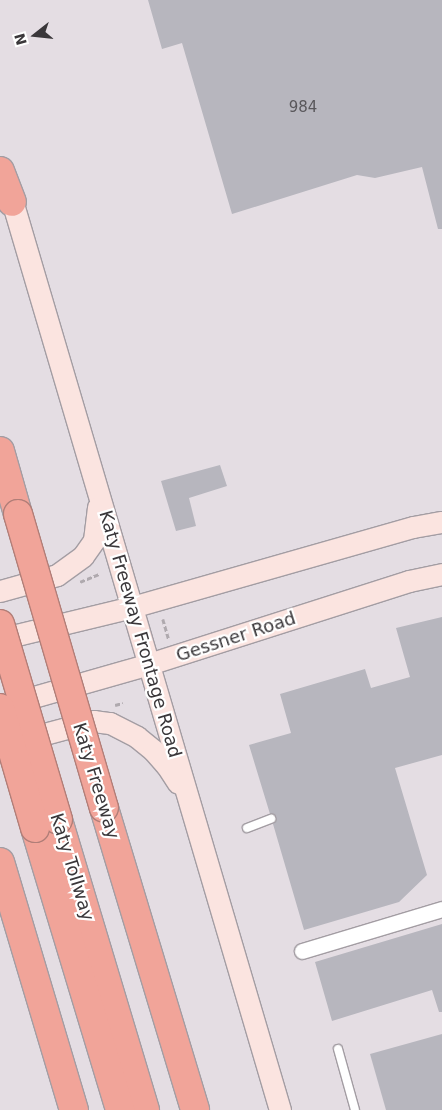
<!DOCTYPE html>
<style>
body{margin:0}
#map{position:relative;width:442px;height:1110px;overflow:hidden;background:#e4dde3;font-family:"DejaVu Sans",sans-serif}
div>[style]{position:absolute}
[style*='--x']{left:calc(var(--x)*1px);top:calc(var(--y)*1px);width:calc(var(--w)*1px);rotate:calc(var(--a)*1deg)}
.building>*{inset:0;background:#b7b6be}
.path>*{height:2.5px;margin-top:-1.25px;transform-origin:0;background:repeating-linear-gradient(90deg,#afa9ae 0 5px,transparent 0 7.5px)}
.roads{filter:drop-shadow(1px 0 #a39da3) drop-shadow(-1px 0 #a39da3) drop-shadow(0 1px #a39da3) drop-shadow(0 -1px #a39da3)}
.lane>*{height:8px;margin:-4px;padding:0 4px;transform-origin:4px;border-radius:4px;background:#fff}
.street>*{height:15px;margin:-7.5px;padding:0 7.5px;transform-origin:7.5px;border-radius:7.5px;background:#fff}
.secondary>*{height:21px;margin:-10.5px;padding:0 10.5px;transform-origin:10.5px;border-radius:10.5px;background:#fbe4e0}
.highway>*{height:28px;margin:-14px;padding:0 14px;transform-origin:14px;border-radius:14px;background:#f1a499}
.bridges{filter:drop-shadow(1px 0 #b17e78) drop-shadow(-1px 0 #b17e78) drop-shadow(0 1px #b17e78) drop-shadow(0 -1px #b17e78)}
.highway-bridge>*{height:28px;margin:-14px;padding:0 14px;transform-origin:14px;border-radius:14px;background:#f1a499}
span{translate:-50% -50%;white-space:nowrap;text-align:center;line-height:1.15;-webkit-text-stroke:4.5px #fff;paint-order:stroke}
.number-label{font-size:15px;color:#59575b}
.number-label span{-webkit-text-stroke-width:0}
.street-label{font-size:18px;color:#3a373a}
.north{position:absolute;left:10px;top:10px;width:50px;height:50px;-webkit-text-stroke:4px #fff;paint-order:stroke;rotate:254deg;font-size:14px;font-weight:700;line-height:20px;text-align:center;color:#3a373a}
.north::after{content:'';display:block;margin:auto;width:18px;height:22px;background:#3a373a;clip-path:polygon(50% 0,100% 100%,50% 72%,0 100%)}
</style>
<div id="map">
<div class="building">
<div style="clip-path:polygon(148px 0,442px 0,442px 229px,438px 229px,422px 167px,375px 178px,357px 175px,232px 214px,182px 43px,162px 49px)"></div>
<div style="clip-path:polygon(220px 465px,227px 486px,189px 498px,196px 526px,176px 531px,161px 481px)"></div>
<div style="clip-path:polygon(442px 617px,442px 755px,395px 768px,427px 875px,399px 902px,304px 930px,273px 824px,276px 818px,270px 814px,249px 745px,291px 733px,280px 694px,365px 669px,371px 688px,410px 677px,396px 628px)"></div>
<div style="clip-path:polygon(442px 924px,442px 1012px,439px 1012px,432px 990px,332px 1021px,315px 962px)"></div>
<div style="clip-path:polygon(442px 1034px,442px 1110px,386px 1110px,370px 1054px)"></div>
</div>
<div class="path">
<div style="--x:80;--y:582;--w:21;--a:-23"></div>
<div style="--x:163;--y:619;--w:22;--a:74"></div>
<div style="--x:115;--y:705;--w:8;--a:-14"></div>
</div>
<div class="roads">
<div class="lane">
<div style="--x:247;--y:828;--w:26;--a:-21"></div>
<div style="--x:338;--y:1049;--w:63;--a:74.4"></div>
</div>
<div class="street">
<div style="--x:302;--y:951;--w:146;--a:-16.7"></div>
</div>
<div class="secondary">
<div style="--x:8;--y:187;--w:962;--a:73.58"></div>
<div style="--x:0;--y:591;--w:59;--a:-15.7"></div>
<div style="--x:57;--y:575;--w:32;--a:-36"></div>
<div style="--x:83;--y:556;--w:19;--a:-55"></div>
<div style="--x:94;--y:540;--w:33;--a:-83"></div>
<div style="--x:0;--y:639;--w:136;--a:-13.6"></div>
<div style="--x:132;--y:607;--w:292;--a:-15.9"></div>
<div style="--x:413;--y:527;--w:29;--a:-10"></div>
<div style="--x:9;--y:704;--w:146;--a:-15.9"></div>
<div style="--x:149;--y:664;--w:273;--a:-17.7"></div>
<div style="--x:409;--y:581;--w:34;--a:-12"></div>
<div style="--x:18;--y:741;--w:78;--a:-14.9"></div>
<div style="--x:93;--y:721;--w:17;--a:7"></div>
<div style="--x:110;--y:723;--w:30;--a:27"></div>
<div style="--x:137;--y:737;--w:21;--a:39"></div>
<div style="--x:153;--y:750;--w:21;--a:49"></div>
<div style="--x:167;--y:766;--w:20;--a:57"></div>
</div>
<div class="highway">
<div style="--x:0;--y:171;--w:33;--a:69"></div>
<div style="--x:0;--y:451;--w:66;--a:74.1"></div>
<div style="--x:104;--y:808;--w:315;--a:73.2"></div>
<div style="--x:58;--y:820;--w:303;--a:73.3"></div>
<div style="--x:35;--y:828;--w:295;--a:73.2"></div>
<div style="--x:0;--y:862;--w:259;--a:73.4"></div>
</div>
</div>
<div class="bridges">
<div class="highway-bridge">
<div style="--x:18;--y:514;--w:306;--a:73.7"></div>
<div style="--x:0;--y:624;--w:204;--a:73.5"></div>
<div style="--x:0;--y:708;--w:125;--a:73.7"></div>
</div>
</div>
<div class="number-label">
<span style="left:303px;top:108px">984</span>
</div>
<div class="street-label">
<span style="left:140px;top:634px;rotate:74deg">Katy Freeway Frontage Road</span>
<span style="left:236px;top:637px;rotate:-18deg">Gessner Road</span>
<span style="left:96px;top:781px;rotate:73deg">Katy Freeway</span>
<span style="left:72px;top:867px;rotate:73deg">Katy Tollway</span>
</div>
<div class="north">N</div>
</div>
